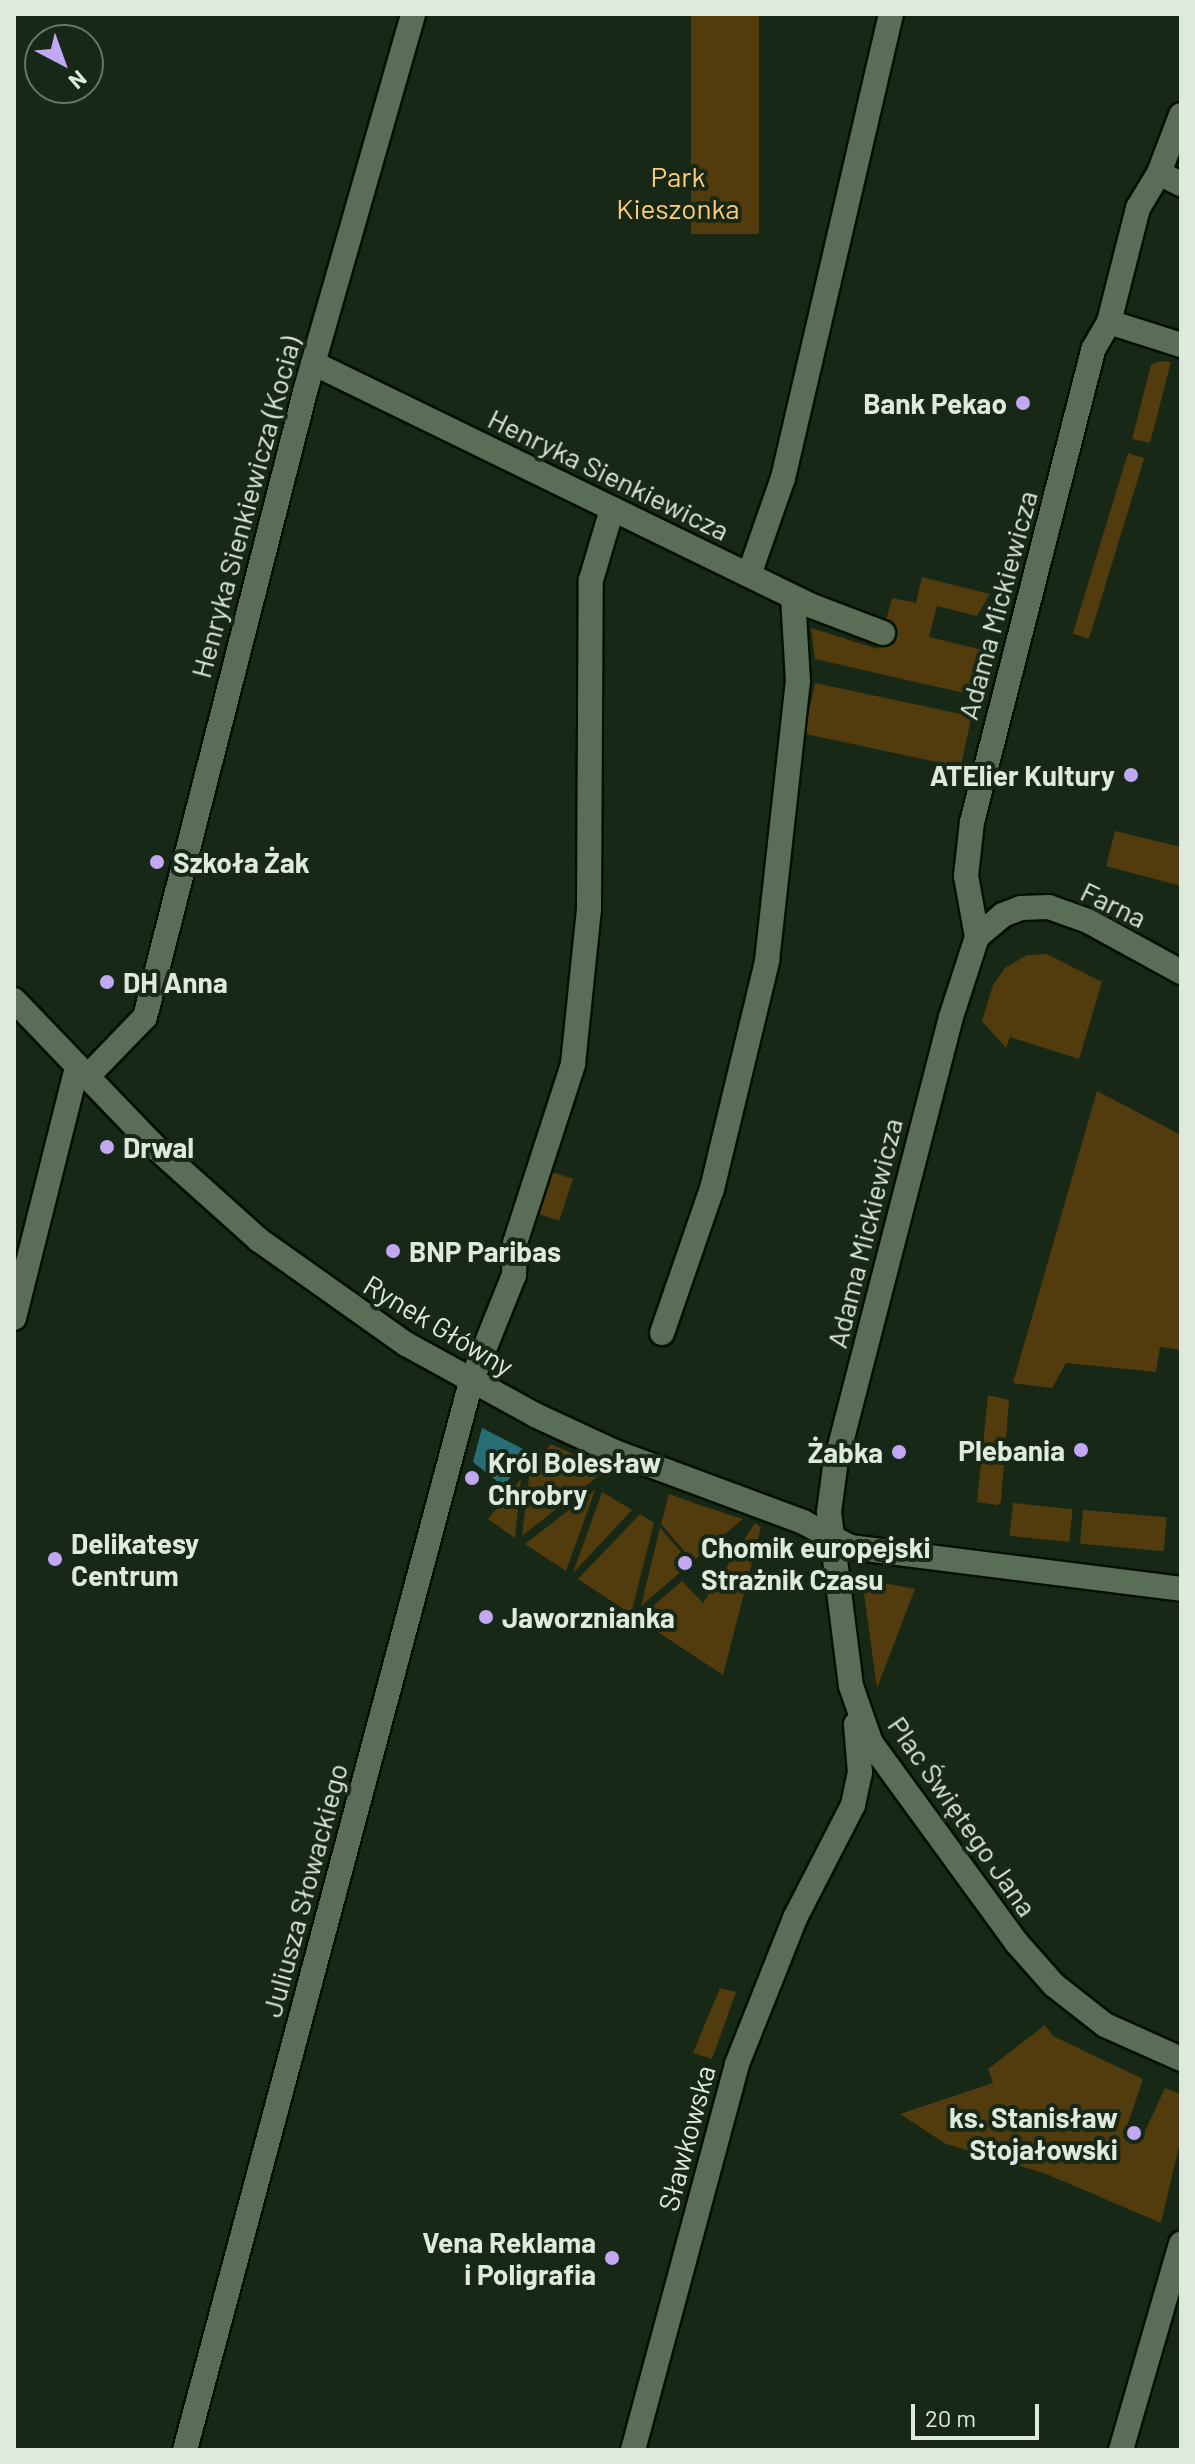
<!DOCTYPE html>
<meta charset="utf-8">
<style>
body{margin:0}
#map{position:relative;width:1195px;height:2464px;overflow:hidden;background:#172816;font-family:Barlow,sans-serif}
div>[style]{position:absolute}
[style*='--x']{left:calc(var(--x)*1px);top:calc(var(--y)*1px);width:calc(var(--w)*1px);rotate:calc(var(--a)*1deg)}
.green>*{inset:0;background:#523b0d;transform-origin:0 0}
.water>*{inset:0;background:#286e76}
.roads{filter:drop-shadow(2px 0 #031002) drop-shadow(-2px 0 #031002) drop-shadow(0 2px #031002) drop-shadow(0 -2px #031002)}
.minor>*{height:24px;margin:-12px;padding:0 12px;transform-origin:12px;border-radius:12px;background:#596d57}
.dots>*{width:22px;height:22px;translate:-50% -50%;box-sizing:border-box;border:4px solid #172816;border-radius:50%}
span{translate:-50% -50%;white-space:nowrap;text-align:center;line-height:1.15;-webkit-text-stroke:8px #172816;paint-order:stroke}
.park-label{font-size:28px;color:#fecd79}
.poi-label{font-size:28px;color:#dfeade;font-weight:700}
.right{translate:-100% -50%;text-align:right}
.left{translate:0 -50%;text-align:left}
.street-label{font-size:28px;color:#dfeade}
.frame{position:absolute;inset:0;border:16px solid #dfeade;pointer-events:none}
.north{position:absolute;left:24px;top:24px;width:80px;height:80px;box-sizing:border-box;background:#172816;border:2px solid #677666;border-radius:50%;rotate:139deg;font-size:22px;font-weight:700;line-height:32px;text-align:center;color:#dfeade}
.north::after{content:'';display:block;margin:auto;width:28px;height:36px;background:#c2a8f2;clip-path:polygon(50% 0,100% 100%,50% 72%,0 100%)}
.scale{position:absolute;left:911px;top:2404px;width:128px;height:36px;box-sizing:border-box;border:4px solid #dfeade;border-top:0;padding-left:10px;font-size:24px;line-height:28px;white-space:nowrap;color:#dfeade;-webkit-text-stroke:6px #172816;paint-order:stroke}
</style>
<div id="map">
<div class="green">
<div style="left:691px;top:14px;width:68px;height:220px"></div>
<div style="clip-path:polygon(1160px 361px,1171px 362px,1150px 443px,1132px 439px,1151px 365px)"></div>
<div style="left:1128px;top:453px;width:17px;height:189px;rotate:17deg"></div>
<div style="clip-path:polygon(922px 577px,990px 594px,977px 616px,937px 606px,929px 637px,987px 651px,977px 696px,815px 659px,811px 628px,878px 649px,892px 598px,916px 603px)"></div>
<div style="left:815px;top:683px;width:160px;height:52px;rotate:12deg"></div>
<div style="clip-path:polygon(1115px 831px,1181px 847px,1181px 886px,1106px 866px)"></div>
<div style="clip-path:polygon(1047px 954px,1102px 982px,1079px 1059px,1010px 1037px,1006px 1048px,982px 1021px,993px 985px,1005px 968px,1027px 955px)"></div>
<div style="clip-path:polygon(1097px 1091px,1181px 1135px,1181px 1350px,1160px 1347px,1156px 1372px,1066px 1363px,1052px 1388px,1013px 1383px)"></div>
<div style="left:552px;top:1172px;width:22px;height:44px;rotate:18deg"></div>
<div style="clip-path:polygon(988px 1395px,1009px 1400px,1001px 1502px,997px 1505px,977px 1502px)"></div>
<div style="clip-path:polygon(551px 1444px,607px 1469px,522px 1536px,530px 1469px)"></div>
<div style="clip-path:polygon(521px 1479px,515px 1538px,488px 1519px)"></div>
<div style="clip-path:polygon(595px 1490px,566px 1571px,525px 1544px)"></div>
<div style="clip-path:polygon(602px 1492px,632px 1510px,573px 1573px)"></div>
<div style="clip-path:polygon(669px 1494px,697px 1504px,743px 1519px,693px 1561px,661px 1524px)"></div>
<div style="left:1013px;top:1503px;width:60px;height:33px;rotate:6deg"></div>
<div style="left:1083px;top:1510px;width:84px;height:34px;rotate:5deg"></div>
<div style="clip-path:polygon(640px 1514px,654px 1523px,631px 1614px,578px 1579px)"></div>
<div style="clip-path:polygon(755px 1523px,761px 1527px,723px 1675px,638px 1619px,682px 1581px,703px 1603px)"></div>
<div style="clip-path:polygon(660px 1528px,691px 1563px,641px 1606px)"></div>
<div style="clip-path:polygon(862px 1579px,915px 1589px,877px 1688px)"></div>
<div style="clip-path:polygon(720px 1988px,736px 1992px,712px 2059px,693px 2053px)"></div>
<div style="clip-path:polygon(1045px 2025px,1053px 2036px,1143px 2079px,1123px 2138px,1140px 2142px,1165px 2088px,1181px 2094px,1181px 2138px,1161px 2223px,1044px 2173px,946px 2144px,900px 2114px,993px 2083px,988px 2069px)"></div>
</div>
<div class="water">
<div style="clip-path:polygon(482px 1428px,531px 1453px,503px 1486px,473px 1462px)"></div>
</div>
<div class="roads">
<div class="minor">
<div style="--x:1159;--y:173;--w:25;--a:27"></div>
<div style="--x:1109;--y:322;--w:76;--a:17.7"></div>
<div style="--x:313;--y:363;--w:555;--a:25.96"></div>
<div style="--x:812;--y:606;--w:76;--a:20.8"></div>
<div style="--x:749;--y:575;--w:103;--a:-70.7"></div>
<div style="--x:783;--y:478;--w:476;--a:-76.9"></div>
<div style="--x:977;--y:937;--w:62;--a:-100.2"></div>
<div style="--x:966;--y:876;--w:54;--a:-83.7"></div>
<div style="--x:972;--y:822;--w:489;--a:-75.6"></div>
<div style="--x:1094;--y:348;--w:30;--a:-60"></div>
<div style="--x:1109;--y:322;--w:118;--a:-75.7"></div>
<div style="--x:1138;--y:208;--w:41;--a:-59"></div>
<div style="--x:1159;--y:173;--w:62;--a:-69.2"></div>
<div style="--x:1181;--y:972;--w:106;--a:-151.3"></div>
<div style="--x:1088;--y:921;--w:41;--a:-160.3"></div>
<div style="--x:1049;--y:907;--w:28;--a:178"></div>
<div style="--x:1021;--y:908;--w:19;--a:159"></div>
<div style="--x:1003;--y:915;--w:34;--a:140"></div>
<div style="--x:977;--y:937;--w:84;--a:108"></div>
<div style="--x:951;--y:1017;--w:465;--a:104.5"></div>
<div style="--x:835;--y:1467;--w:45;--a:97.6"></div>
<div style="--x:829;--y:1512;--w:175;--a:82.8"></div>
<div style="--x:851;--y:1686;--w:60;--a:70.7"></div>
<div style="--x:871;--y:1743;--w:246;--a:53.9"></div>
<div style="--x:1016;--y:1942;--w:57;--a:48.5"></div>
<div style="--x:1054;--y:1985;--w:65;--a:38.1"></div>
<div style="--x:1105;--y:2025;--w:83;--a:24.1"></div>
<div style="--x:14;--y:1000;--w:199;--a:46.2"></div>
<div style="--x:152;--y:1144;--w:144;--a:41.9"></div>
<div style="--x:259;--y:1240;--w:180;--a:35.3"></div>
<div style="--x:406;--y:1344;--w:147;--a:28.8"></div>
<div style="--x:535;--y:1415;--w:88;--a:24.8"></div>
<div style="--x:615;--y:1452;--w:201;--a:20.4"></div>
<div style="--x:803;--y:1522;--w:53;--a:28"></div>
<div style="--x:850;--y:1547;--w:334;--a:7.2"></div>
<div style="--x:87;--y:1077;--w:83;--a:-46"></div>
<div style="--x:145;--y:1017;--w:649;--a:-75.64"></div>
<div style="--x:306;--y:388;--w:389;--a:-74"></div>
<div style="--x:14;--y:1318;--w:259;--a:-75.9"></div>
<div style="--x:662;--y:1333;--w:152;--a:-70.9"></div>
<div style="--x:712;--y:1189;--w:235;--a:-76.4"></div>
<div style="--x:767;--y:961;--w:282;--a:-83.7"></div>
<div style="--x:798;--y:681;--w:84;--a:-93.4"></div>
<div style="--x:185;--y:2450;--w:1106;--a:-75.01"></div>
<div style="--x:471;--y:1382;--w:115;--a:-68.1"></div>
<div style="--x:514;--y:1275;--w:32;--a:-88"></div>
<div style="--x:515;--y:1243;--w:188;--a:-72"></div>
<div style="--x:573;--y:1064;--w:156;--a:-84.1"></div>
<div style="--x:589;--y:909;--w:329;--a:-89.7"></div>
<div style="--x:591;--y:580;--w:74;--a:-73.5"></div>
<div style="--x:633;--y:2450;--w:400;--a:-74.9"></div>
<div style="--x:737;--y:2064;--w:157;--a:-68.3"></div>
<div style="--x:795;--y:1918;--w:127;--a:-62.8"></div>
<div style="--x:853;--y:1805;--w:33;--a:-78"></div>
<div style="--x:860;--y:1773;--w:49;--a:-94.7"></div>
<div style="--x:1121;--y:2450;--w:215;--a:-73.8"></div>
</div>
</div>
<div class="dots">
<div style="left:1023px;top:403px;background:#c2a8f2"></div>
<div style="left:1131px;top:775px;background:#c2a8f2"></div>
<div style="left:157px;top:862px;background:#c2a8f2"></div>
<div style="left:107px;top:982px;background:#c2a8f2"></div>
<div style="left:107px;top:1147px;background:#c2a8f2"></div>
<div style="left:393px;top:1251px;background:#c2a8f2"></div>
<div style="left:1081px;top:1450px;background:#c2a8f2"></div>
<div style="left:899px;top:1452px;background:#c2a8f2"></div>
<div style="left:472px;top:1478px;background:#c2a8f2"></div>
<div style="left:55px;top:1559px;background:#c2a8f2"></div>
<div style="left:685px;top:1563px;background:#c2a8f2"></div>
<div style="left:486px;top:1617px;background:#c2a8f2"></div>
<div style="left:1134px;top:2133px;background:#c2a8f2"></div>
<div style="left:612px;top:2258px;background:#c2a8f2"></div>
</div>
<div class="park-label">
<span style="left:678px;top:192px">Park<br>Kieszonka</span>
</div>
<div class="poi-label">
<span class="right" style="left:1007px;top:403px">Bank Pekao</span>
<span class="right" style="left:1115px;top:775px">ATElier Kultury</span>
<span class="left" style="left:173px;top:862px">Szkoła Żak</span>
<span class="left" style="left:123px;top:982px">DH Anna</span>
<span class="left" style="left:123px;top:1147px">Drwal</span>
<span class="left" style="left:409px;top:1251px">BNP Paribas</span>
<span class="right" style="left:1065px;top:1450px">Plebania</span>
<span class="right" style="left:883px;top:1452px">Żabka</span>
<span class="left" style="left:488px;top:1478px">Król Bolesław<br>Chrobry</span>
<span class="left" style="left:71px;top:1559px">Delikatesy<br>Centrum</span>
<span class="left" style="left:701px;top:1563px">Chomik europejski<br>Strażnik Czasu</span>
<span class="left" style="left:502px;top:1617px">Jaworznianka</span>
<span class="right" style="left:1118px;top:2133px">ks. Stanisław<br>Stojałowski</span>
<span class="right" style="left:596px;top:2258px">Vena Reklama<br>i Poligrafia</span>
</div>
<div class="street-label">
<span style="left:609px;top:474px;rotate:26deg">Henryka Sienkiewicza</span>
<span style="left:245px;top:507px;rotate:-75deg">Henryka Sienkiewicza (Kocia)</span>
<span style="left:997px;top:605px;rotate:-75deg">Adama Mickiewicza</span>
<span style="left:1114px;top:904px;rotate:26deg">Farna</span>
<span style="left:864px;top:1233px;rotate:-76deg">Adama Mickiewicza</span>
<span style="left:439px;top:1325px;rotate:31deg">Rynek Główny</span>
<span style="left:963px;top:1816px;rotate:55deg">Plac Świętego Jana</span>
<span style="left:304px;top:1890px;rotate:-75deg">Juliusza Słowackiego</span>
<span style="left:686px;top:2138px;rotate:-75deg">Sławkowska</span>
</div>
<div class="frame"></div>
<div class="north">N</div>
<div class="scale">20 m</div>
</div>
